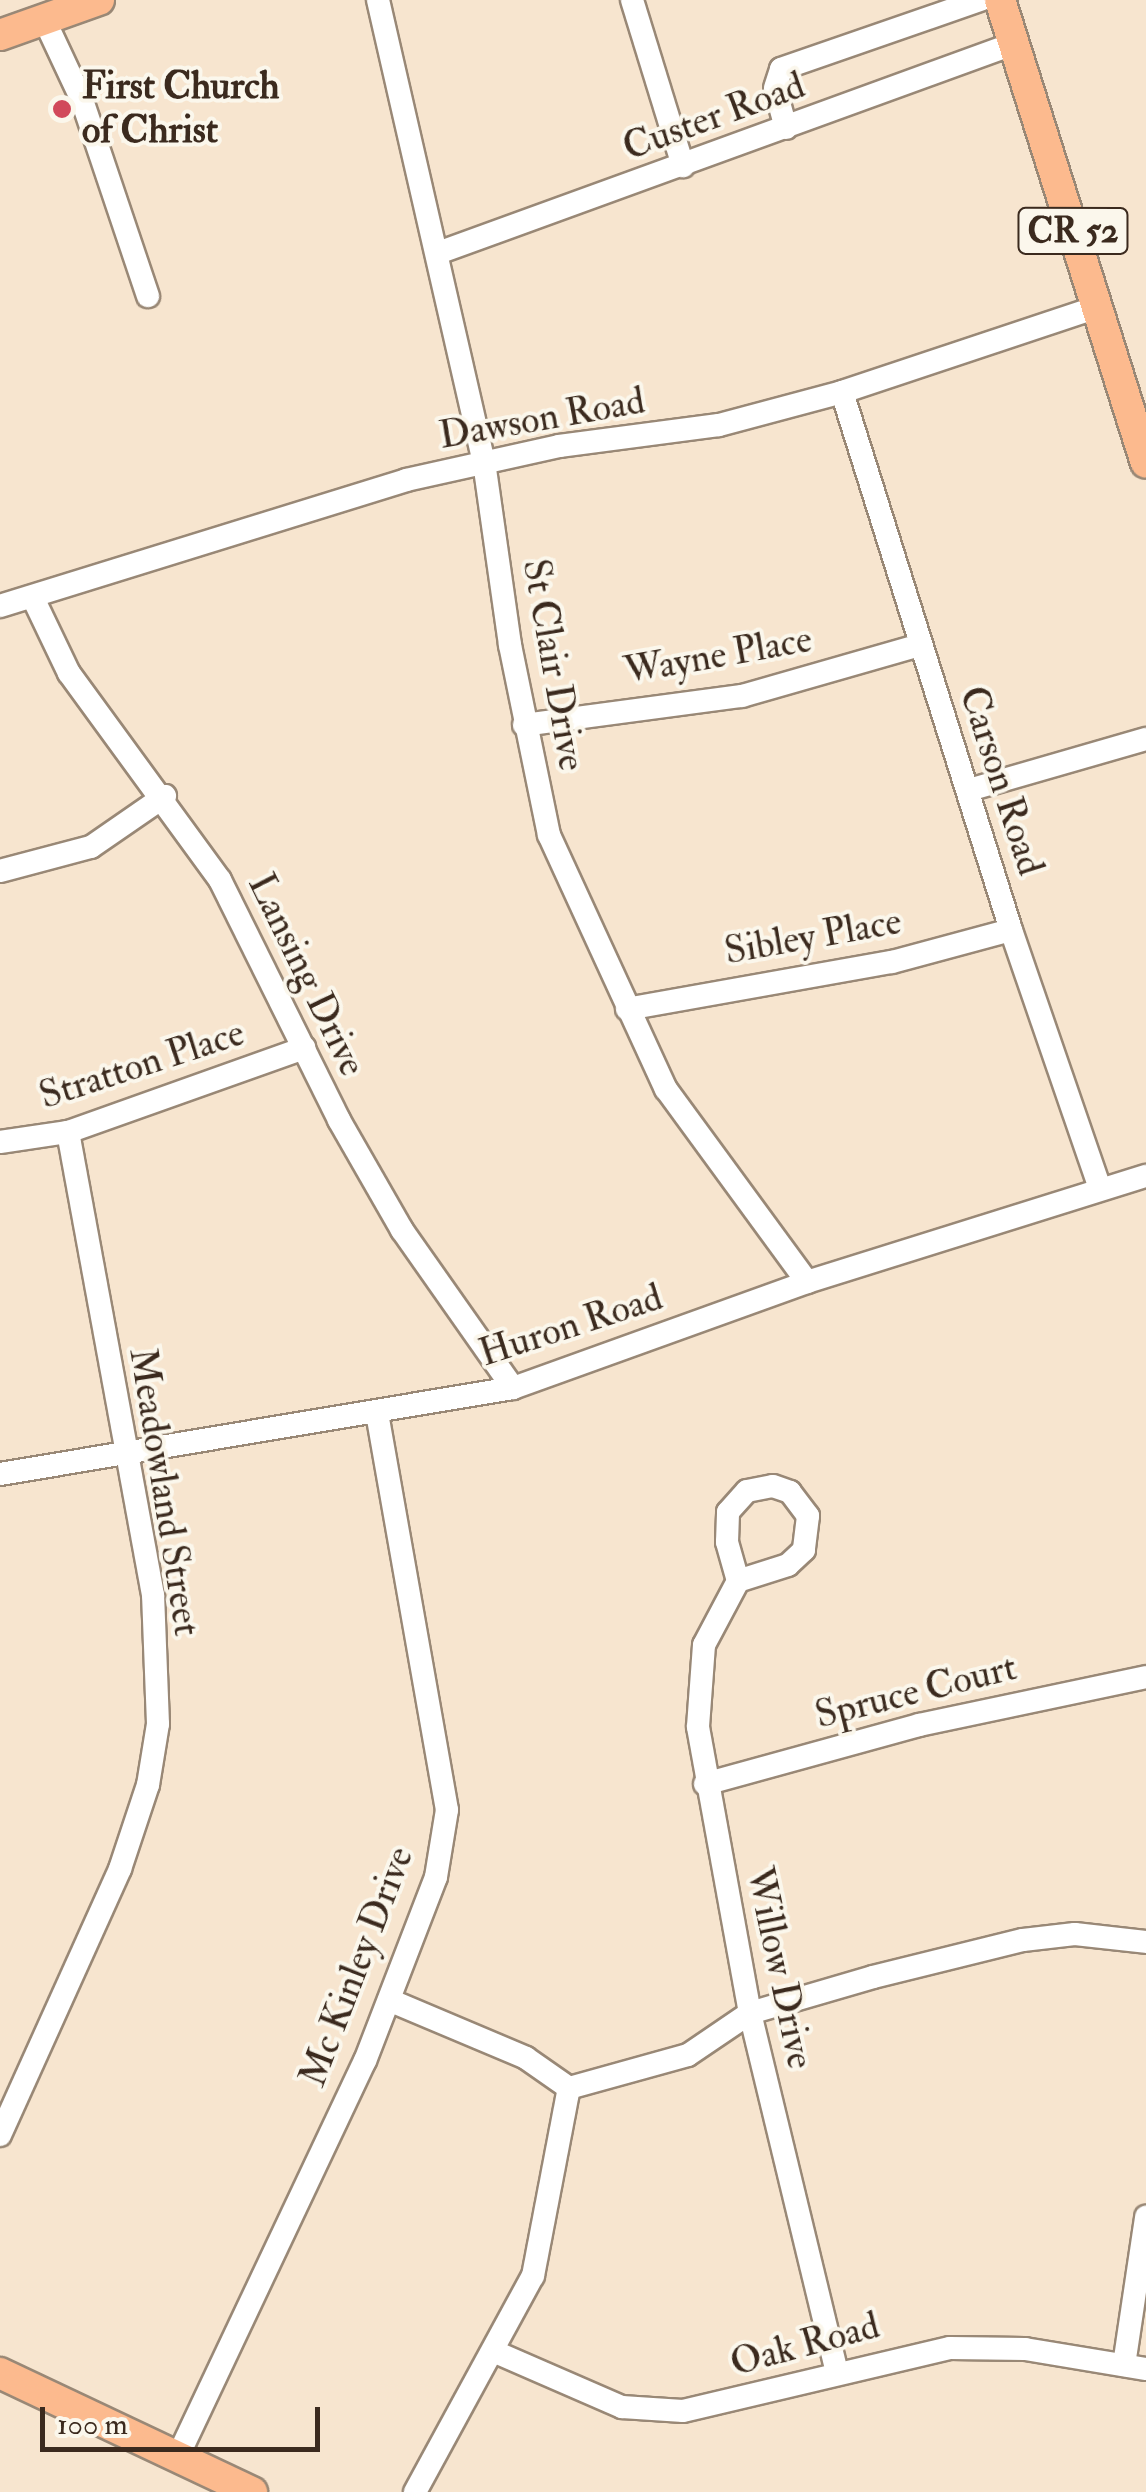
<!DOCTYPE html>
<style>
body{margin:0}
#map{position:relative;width:1146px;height:2492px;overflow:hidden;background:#f7e5cf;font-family:"IM FELL Double Pica",serif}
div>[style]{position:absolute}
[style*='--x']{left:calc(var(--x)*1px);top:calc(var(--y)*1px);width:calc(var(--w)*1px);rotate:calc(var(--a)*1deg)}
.roads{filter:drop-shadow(2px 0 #998876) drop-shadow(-2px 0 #998876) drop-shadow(0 2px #998876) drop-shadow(0 -2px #998876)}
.minor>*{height:22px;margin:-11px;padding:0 11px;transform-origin:11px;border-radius:11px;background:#fff}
.major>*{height:30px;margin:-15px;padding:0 15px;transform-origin:15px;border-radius:15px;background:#fcba8e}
.dots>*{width:28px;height:28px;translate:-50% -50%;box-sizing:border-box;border:5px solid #fbf7ec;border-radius:50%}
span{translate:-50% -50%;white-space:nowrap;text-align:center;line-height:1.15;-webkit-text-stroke:8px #fbf7ec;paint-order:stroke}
.shield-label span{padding:2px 8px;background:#fbf7ec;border:2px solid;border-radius:8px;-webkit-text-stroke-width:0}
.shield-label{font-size:35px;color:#3b2a1e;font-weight:700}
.poi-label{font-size:38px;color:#3b2a1e;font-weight:700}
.left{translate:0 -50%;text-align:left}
.street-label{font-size:38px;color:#3b2a1e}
.scale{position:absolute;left:40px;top:2407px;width:280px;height:45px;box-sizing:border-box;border:5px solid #3b2a1e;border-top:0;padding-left:12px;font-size:30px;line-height:35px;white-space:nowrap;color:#3b2a1e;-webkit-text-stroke:8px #fbf7ec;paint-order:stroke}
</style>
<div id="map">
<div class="roads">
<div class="minor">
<div style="--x:378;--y:0;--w:474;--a:77.1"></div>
<div style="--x:484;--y:462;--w:185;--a:81.9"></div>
<div style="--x:510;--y:645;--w:194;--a:78.4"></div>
<div style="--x:549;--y:835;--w:280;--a:65.3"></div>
<div style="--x:666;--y:1089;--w:239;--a:53.8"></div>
<div style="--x:632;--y:0;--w:174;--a:72.9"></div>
<div style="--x:44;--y:19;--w:89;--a:64.9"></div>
<div style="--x:82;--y:100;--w:207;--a:71.4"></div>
<div style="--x:786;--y:128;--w:41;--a:-105.4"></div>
<div style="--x:775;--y:88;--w:20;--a:-72"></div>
<div style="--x:781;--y:69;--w:211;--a:-19.1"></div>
<div style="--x:438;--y:253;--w:612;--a:-19.98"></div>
<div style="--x:842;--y:392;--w:564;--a:72.56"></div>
<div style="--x:1011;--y:930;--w:274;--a:71"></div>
<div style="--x:33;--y:598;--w:83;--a:64.4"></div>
<div style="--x:69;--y:673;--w:256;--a:53.9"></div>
<div style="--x:220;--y:880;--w:268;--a:63.6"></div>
<div style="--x:339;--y:1120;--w:127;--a:60.2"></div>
<div style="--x:402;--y:1230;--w:193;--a:54.9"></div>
<div style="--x:0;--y:606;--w:425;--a:-17.2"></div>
<div style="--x:406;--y:480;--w:157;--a:-12.5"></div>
<div style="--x:559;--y:446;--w:161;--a:-7.5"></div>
<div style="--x:719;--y:425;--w:127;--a:-15"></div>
<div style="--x:842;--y:392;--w:270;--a:-18.4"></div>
<div style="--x:524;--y:725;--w:220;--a:-7.6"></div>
<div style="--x:742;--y:696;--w:185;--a:-16"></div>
<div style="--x:969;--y:790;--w:184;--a:-16.1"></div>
<div style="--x:0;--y:871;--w:94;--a:-14.8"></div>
<div style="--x:91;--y:847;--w:90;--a:-34.6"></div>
<div style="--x:627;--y:1009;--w:269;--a:-10.1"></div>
<div style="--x:892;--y:962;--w:123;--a:-15.1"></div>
<div style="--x:0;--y:1142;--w:69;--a:-8.4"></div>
<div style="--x:68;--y:1132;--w:251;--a:-19.6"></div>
<div style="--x:0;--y:1474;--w:520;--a:-9.52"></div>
<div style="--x:513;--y:1388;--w:313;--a:-19.8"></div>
<div style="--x:807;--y:1282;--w:355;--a:-17.4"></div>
<div style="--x:738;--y:1581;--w:41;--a:-105.8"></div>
<div style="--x:727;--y:1542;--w:30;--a:-88"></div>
<div style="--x:728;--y:1512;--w:28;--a:-48"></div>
<div style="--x:747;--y:1491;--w:26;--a:-11"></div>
<div style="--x:773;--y:1486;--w:18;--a:19"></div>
<div style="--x:790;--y:1492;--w:30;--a:53"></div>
<div style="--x:808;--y:1516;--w:34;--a:97"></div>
<div style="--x:804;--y:1550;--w:22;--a:137"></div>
<div style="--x:788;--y:1565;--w:52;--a:162.3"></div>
<div style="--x:738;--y:1581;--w:72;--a:118"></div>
<div style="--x:704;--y:1645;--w:82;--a:94.2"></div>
<div style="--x:698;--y:1727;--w:291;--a:79.7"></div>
<div style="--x:750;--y:2013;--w:370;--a:76.4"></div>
<div style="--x:705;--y:1784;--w:222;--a:-15.4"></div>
<div style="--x:919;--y:1725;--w:232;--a:-11.9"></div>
<div style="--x:389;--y:2000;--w:149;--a:22.9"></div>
<div style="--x:526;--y:2058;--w:52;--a:34.9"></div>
<div style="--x:569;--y:2088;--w:123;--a:-15.5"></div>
<div style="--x:688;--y:2055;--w:75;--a:-34.1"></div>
<div style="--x:750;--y:2013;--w:128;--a:-16.3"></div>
<div style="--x:873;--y:1977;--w:154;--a:-13.9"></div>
<div style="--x:1023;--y:1940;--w:52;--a:-6.6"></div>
<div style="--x:1075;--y:1934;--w:71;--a:6.4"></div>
<div style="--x:0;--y:2135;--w:292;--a:-65.7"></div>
<div style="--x:120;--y:1869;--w:89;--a:-71.6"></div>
<div style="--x:148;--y:1785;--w:62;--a:-80.7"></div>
<div style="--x:158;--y:1724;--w:129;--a:-92.2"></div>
<div style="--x:153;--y:1595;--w:471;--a:-100.4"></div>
<div style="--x:493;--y:2351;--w:141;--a:23.5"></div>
<div style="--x:622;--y:2407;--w:61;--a:3.8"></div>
<div style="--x:683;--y:2411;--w:274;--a:-13.3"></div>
<div style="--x:950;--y:2348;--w:75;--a:0.8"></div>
<div style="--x:1025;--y:2349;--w:123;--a:9.4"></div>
<div style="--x:1124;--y:2365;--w:150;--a:-81.5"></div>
<div style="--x:178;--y:2456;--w:437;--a:-64.7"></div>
<div style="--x:365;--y:2061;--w:197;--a:-68.9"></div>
<div style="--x:436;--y:1877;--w:68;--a:-80.7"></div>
<div style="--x:447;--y:1810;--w:404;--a:-100"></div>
<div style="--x:415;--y:2492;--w:246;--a:-61.4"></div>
<div style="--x:533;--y:2276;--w:191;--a:-79.2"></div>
</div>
<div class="major">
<div style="--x:1000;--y:0;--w:485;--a:72.5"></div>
<div style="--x:0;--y:35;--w:105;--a:-19.5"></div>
<div style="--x:0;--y:2373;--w:279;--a:25.3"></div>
</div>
</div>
<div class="dots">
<div style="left:62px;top:109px;background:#d1495b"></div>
</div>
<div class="shield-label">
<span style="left:1073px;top:231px">CR 52</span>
</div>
<div class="poi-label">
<span class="left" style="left:82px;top:109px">First Church<br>of Christ</span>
</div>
<div class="street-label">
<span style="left:714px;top:117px;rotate:-20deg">Custer Road</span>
<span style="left:542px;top:419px;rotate:-10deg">Dawson Road</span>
<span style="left:718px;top:656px;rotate:-10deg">Wayne Place</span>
<span style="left:553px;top:665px;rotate:80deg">St Clair Drive</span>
<span style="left:1001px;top:781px;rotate:72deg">Carson Road</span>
<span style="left:813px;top:937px;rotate:-10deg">Sibley Place</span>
<span style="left:306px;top:975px;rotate:64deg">Lansing Drive</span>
<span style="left:142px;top:1065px;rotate:-18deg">Stratton Place</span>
<span style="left:571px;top:1326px;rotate:-18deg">Huron Road</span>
<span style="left:164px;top:1492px;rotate:81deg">Meadowland Street</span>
<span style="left:916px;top:1692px;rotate:-14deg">Spruce Court</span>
<span style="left:357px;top:1967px;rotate:-69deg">Mc Kinley Drive</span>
<span style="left:779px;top:1968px;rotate:78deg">Willow Drive</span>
<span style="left:805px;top:2345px;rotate:-15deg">Oak Road</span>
</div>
<div class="scale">100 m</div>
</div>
